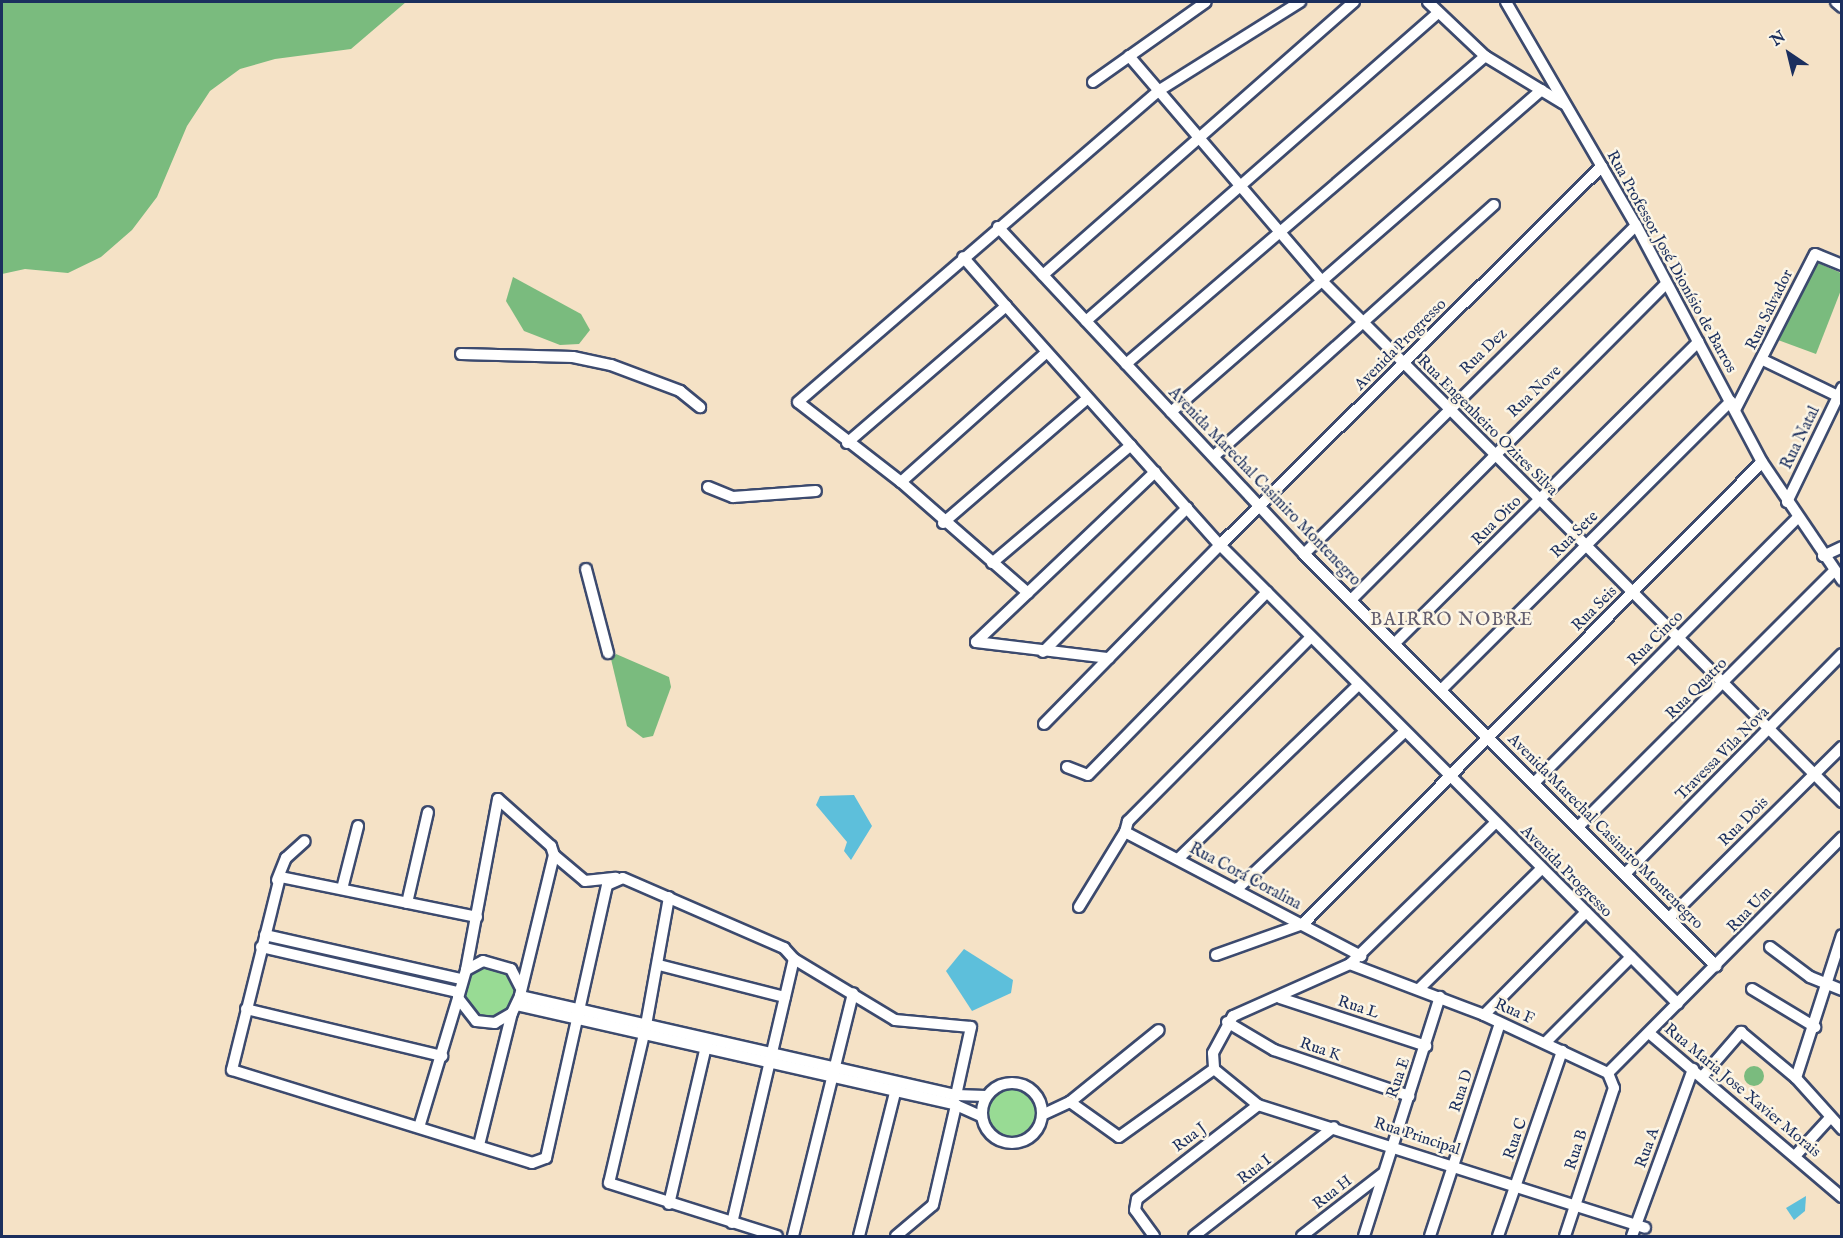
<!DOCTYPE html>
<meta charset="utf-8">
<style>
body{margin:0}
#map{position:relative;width:1843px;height:1238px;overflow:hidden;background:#f5e2c6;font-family:"IM FELL English",serif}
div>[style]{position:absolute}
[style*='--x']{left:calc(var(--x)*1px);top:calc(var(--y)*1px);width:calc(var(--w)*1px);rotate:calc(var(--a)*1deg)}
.green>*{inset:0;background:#98db94}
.round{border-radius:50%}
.forest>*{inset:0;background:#7abb7e}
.water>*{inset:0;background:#5dbfdb}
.roads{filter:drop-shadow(2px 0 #3c4a6e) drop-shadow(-2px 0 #3c4a6e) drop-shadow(0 2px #3c4a6e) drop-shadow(0 -2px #3c4a6e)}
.minor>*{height:10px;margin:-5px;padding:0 5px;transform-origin:5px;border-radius:5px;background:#fff}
.minor>.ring{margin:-5px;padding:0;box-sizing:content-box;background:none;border:10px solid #fff;border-radius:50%}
span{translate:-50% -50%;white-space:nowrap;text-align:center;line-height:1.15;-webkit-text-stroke:5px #fcf5e5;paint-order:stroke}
.street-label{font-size:16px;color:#1b2f5e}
.neighbourhood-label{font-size:18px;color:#625d6e;letter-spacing:1.5px}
.frame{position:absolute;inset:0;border:3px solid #1b2f5e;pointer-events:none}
.north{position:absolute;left:1759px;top:24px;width:60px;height:60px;-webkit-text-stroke:4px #fcf5e5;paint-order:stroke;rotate:325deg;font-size:16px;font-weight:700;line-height:24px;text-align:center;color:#1b2f5e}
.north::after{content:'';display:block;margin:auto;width:21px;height:27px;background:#1b2f5e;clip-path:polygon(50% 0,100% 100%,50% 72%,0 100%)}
</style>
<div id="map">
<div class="green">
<div class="round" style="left:464px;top:967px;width:50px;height:50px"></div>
<div class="round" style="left:986px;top:1087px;width:52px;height:52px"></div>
</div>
<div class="forest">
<div style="clip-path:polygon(2px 2px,406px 2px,351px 49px,275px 59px,240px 69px,210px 91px,187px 126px,157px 197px,132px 230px,101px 257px,68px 273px,25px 269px,2px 274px)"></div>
<div style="clip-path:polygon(1816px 262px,1841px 273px,1841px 290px,1816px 354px,1778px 340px)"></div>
<div style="clip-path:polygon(513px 277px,581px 314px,590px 330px,579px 344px,560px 345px,524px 331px,506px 301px)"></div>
<div style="clip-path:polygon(616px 654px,669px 677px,671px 687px,653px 736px,643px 738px,627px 726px,611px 659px)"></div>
<div class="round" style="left:1744px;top:1066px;width:20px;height:20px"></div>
</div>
<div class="water">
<div style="clip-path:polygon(854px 795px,872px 826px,851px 860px,844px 851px,847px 842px,816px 805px,820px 796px)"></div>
<div style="clip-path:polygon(964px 949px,1013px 980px,1011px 993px,972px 1011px,946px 971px)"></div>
<div style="clip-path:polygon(1806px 1196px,1805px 1211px,1794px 1220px,1786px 1208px)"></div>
</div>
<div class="roads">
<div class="minor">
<div style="--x:1428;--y:2;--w:79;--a:43.5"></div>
<div style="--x:1485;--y:56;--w:92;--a:31.3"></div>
<div style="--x:1506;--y:2;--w:258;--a:59.8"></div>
<div style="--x:1636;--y:225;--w:268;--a:62"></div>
<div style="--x:1762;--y:462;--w:143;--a:55.9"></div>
<div style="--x:1836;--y:2;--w:8;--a:40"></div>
<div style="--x:1129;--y:56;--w:295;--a:49.4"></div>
<div style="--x:1321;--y:280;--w:738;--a:45.05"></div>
<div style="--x:1093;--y:82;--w:138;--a:-35.3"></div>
<div style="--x:998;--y:227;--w:448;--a:46.9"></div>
<div style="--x:1304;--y:554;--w:583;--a:45"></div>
<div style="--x:1043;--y:275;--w:414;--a:-41.3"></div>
<div style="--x:1006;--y:306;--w:321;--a:48.2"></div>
<div style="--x:1220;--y:545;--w:538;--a:-44.77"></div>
<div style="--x:1086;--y:321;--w:468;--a:-41.2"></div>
<div style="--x:461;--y:354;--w:112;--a:1.5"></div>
<div style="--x:573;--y:357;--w:39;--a:12"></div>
<div style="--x:611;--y:365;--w:74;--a:20.6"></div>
<div style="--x:680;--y:391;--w:26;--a:39"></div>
<div style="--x:1763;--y:360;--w:88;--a:25.7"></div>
<div style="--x:1126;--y:364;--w:473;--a:-40.6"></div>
<div style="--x:1735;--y:410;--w:175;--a:-62.9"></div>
<div style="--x:1815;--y:254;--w:29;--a:22"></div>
<div style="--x:1171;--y:412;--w:491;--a:-41"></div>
<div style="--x:847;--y:443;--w:210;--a:-40.7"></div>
<div style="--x:1006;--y:306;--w:65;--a:-131.3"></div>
<div style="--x:1214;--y:456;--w:376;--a:-41.9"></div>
<div style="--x:901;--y:482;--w:195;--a:-41.7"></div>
<div style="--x:708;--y:487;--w:27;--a:22"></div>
<div style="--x:733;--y:497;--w:83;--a:-4.1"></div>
<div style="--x:1787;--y:502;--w:127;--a:-64.2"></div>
<div style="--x:943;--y:523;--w:191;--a:-40.8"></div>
<div style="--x:1304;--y:554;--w:467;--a:-44.7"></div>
<div style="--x:1823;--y:556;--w:21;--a:-25"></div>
<div style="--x:992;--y:563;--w:182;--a:-40.3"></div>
<div style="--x:586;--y:569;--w:87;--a:75.3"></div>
<div style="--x:1028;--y:593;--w:169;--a:-138.8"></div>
<div style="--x:901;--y:482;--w:130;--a:-142.2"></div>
<div style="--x:798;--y:402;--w:476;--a:-40.8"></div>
<div style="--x:1158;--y:91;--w:168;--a:-32.1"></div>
<div style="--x:1351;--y:600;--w:446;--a:-45.1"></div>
<div style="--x:1311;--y:637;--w:260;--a:134.8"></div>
<div style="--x:1128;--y:821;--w:11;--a:105"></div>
<div style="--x:1125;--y:832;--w:267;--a:27.7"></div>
<div style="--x:976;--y:642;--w:247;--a:-43.5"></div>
<div style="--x:976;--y:642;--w:134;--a:6.9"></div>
<div style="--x:1394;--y:644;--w:429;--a:-44.8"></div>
<div style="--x:1043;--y:652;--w:204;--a:-45"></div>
<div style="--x:1441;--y:690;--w:409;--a:-44.9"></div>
<div style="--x:1044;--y:724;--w:251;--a:-45.5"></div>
<div style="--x:1220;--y:545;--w:648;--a:45.06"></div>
<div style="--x:1067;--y:767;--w:22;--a:21"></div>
<div style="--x:1088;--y:775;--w:256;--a:-45.6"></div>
<div style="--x:1534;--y:783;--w:375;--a:-45.2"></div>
<div style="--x:1495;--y:823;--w:202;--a:135.8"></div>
<div style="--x:1350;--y:964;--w:128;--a:156"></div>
<div style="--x:1233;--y:1016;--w:42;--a:118.4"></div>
<div style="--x:1213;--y:1053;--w:16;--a:86"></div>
<div style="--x:1214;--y:1069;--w:57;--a:39.3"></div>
<div style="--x:1258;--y:1105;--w:406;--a:17.6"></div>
<div style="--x:1579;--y:826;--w:361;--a:-45"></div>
<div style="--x:554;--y:855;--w:40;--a:40"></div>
<div style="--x:585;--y:881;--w:31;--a:-6"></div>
<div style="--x:1178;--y:859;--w:250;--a:-44"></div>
<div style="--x:1625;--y:874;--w:309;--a:-45.4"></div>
<div style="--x:277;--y:880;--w:24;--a:-68"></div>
<div style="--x:286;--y:858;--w:25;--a:-42"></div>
<div style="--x:342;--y:889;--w:65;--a:-75.7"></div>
<div style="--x:1237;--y:889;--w:229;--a:-43.2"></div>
<div style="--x:407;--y:903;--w:93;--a:-77"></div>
<div style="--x:1079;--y:907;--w:88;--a:-58.5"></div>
<div style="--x:477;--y:917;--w:201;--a:-168.5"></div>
<div style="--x:280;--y:877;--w:199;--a:104"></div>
<div style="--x:232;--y:1070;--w:314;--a:17.2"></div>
<div style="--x:532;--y:1163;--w:15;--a:-20"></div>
<div style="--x:546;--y:1158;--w:280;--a:-77.4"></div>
<div style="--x:607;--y:885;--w:17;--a:-24"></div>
<div style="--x:623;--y:878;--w:176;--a:23.5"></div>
<div style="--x:784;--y:948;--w:15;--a:48"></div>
<div style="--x:794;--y:959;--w:118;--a:31.1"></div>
<div style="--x:895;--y:1020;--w:76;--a:5.3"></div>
<div style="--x:971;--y:1027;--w:70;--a:102.4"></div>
<div style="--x:1669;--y:918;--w:243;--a:-44.7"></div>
<div style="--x:265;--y:935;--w:200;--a:12.7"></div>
<div style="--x:261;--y:947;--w:202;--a:12.9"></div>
<div style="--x:1770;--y:947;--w:50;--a:36.9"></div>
<div style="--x:1810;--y:977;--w:35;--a:22"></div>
<div style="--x:1216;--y:955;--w:92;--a:-19.6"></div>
<div style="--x:1303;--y:924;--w:651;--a:-45.19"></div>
<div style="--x:1350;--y:964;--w:143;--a:20.8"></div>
<div style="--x:1484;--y:1015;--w:137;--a:25.1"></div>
<div style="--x:1608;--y:1073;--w:332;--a:-45.2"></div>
<div style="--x:659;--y:965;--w:130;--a:14.3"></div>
<div style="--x:466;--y:970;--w:174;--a:-79.4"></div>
<div style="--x:498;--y:799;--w:71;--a:41.6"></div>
<div style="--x:551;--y:846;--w:9;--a:72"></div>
<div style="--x:554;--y:855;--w:145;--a:103.6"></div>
<div style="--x:520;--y:996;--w:19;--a:115"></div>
<div style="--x:512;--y:1013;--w:20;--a:150"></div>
<div style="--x:495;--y:1023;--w:19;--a:-174"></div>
<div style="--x:476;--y:1021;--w:29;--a:-128"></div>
<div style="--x:458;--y:998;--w:29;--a:-74"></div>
<div style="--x:466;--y:970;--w:19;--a:-28"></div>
<div style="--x:483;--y:961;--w:29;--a:16"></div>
<div style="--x:511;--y:969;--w:20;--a:63"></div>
<div style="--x:1420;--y:988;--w:170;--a:-44.5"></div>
<div style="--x:1752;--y:989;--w:74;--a:31.1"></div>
<div style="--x:520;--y:996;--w:447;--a:12.8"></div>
<div style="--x:956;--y:1095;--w:30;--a:2"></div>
<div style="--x:1280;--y:998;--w:154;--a:18.2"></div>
<div style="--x:517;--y:1005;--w:450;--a:12.8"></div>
<div style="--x:956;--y:1105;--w:27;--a:24"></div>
<div style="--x:246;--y:1009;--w:202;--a:13.5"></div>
<div style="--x:1484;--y:1015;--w:145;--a:-45.3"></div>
<div style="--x:1227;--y:1022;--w:55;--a:30.8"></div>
<div style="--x:1274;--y:1050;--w:143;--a:18.8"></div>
<div style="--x:646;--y:1025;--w:130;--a:-79.8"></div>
<div style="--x:1649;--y:1033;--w:253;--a:40.4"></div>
<div style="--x:644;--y:1034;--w:153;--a:103.2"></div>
<div style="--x:609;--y:1183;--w:176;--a:17.5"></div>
<div style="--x:1546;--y:1042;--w:120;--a:-45"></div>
<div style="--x:1702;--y:1077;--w:60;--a:-49.1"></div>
<div style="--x:1741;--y:1032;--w:72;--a:39.9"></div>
<div style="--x:1796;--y:1078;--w:69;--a:48"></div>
<div style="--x:1796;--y:1078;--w:150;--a:-72.2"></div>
<div class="ring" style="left:982px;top:1083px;width:50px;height:50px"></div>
<div style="--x:1070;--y:1102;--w:114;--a:-39"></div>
<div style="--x:1042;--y:1115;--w:31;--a:-25"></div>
<div style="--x:1070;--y:1102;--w:60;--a:35.5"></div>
<div style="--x:1119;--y:1137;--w:117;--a:-35.6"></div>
<div style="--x:420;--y:1124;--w:132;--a:-73.2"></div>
<div style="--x:479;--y:1145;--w:136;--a:-76"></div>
<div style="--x:1795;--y:1156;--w:52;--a:-47.4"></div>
<div style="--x:669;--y:1204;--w:166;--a:-76.8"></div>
<div style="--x:732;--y:1223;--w:271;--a:-76.8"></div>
<div style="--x:793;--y:1236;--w:250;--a:-76.1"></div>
<div style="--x:859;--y:1236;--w:156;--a:-75.9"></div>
<div style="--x:896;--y:1236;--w:48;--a:-40"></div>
<div style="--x:933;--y:1205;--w:103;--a:-77"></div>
<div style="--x:1154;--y:1236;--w:32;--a:-126"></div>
<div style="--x:1135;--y:1210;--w:11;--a:-80"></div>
<div style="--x:1137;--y:1199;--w:153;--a:-37.8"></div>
<div style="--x:1194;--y:1236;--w:177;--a:-37.9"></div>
<div style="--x:1302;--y:1236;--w:101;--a:-37.8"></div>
<div style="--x:1364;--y:1236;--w:251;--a:-72.4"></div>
<div style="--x:1430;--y:1236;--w:224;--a:-71.8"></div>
<div style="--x:1498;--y:1236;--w:196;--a:-70.9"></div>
<div style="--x:1565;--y:1236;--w:156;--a:-71.7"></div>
<div style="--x:1614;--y:1088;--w:16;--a:-112"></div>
<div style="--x:1632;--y:1236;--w:178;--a:-69.9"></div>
</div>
</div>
<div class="street-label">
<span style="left:1671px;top:262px;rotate:61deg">Rua Professor José Dionísio de Barros</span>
<span style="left:1770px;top:310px;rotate:-64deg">Rua Salvador</span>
<span style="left:1401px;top:345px;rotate:-45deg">Avenida Progresso</span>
<span style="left:1484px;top:352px;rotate:-44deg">Rua Dez</span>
<span style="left:1535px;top:392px;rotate:-44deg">Rua Nove</span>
<span style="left:1487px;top:426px;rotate:45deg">Rua Engenheiro Ozires Silva</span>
<span style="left:1801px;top:438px;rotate:-64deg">Rua Natal</span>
<span style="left:1264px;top:487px;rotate:46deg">Avenida Marechal Casimiro Montenegro</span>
<span style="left:1497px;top:521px;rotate:-45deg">Rua Oito</span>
<span style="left:1575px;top:535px;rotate:-45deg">Rua Sete</span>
<span style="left:1595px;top:609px;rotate:-45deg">Rua Seis</span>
<span style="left:1656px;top:639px;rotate:-45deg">Rua Cinco</span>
<span style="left:1697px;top:689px;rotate:-45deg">Rua Quatro</span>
<span style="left:1723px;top:754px;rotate:-45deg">Travessa Vila Nova</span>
<span style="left:1744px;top:822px;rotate:-45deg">Rua Dois</span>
<span style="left:1605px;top:832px;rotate:45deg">Avenida Marechal Casimiro Montenegro</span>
<span style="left:1566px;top:872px;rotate:45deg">Avenida Progresso</span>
<span style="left:1245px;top:877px;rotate:28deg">Rua Corá Coralina</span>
<span style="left:1750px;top:910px;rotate:-46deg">Rua Um</span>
<span style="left:1358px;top:1008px;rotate:18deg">Rua L</span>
<span style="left:1514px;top:1012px;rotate:24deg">Rua F</span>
<span style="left:1320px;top:1050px;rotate:19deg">Rua K</span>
<span style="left:1399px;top:1078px;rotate:-71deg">Rua E</span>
<span style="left:1462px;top:1091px;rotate:-72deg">Rua D</span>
<span style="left:1742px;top:1091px;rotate:40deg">Rua Maria Jose Xavier Morais</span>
<span style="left:1417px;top:1137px;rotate:18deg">Rua Principal</span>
<span style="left:1190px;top:1138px;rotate:-37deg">Rua J</span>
<span style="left:1516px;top:1139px;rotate:-71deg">Rua C</span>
<span style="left:1648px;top:1148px;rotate:-70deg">Rua A</span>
<span style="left:1577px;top:1150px;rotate:-72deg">Rua B</span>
<span style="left:1255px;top:1170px;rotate:-38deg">Rua I</span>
<span style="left:1333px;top:1193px;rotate:-38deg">Rua H</span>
</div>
<div class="neighbourhood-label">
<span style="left:1452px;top:621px">BAIRRO NOBRE</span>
</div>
<div class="frame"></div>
<div class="north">N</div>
</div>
